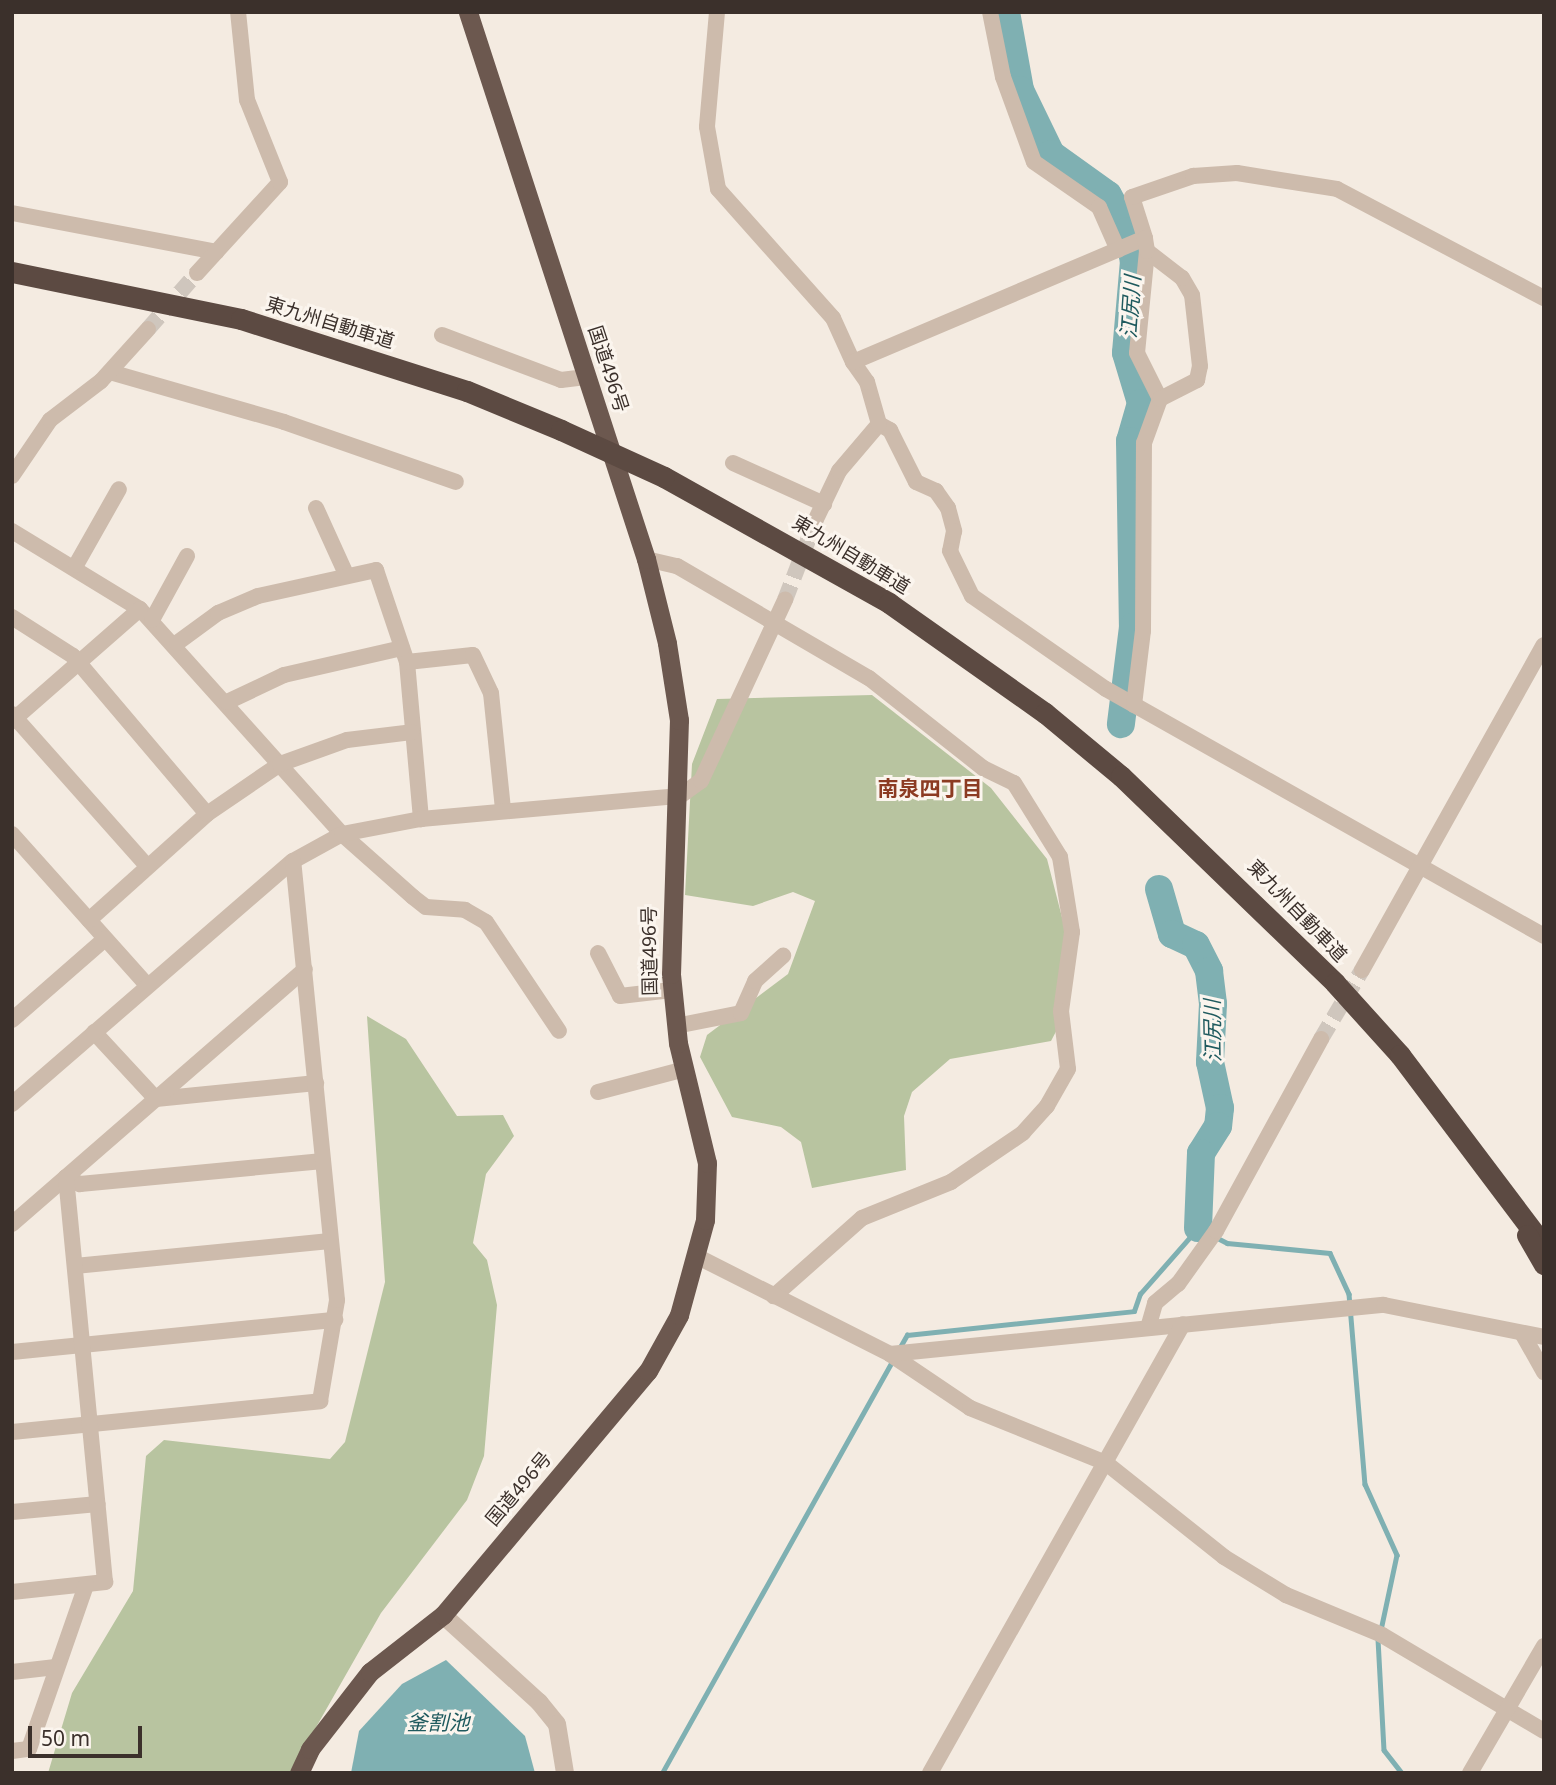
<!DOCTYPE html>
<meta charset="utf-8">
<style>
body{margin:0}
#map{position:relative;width:1556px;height:1785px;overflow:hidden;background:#f4ebe1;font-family:"Noto Sans","Noto Sans JP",sans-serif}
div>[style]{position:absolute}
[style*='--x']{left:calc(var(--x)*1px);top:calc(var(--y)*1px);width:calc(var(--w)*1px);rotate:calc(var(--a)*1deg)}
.green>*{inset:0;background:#b8c4a0}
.water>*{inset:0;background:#7fb0b2}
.stream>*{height:4.5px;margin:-2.25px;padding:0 2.25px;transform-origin:2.25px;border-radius:2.25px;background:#7fb0b2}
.river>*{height:28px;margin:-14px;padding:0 14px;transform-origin:14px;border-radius:14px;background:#7fb0b2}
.minor-tunnel>*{height:16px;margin-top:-8px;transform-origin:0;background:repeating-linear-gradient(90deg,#cfc6bd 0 16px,transparent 0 24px)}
.minor>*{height:16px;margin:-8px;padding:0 8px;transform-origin:8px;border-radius:8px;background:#cdbbac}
.tertiary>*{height:18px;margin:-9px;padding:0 9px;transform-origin:9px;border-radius:9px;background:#cdbbac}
.trunk>*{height:19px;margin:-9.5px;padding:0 9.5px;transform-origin:9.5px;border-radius:9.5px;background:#6c584f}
.motorway>*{height:21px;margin:-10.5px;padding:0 10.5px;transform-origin:10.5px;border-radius:10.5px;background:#5c4a42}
.motorway-bridge>*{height:21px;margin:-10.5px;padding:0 10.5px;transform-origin:10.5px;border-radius:10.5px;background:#5c4a42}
span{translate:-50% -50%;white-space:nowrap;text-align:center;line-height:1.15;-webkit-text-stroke:6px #fbf5ee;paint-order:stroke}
.street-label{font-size:19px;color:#3b302b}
.water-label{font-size:21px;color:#1f5a5e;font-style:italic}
.neighbourhood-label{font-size:21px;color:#8c3b22;font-weight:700}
.frame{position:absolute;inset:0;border:14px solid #3b302b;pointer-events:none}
.scale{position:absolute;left:28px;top:1726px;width:114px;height:32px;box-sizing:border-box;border:4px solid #3b302b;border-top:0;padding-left:9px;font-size:21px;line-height:24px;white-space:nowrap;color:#3b302b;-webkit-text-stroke:5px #fbf5ee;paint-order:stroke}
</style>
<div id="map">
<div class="green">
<div style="clip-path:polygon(872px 695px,991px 788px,1047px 859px,1065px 929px,1062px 1020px,1051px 1041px,950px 1059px,912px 1092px,904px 1116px,906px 1170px,812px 1188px,801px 1142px,781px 1127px,732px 1117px,700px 1057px,707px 1035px,788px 974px,815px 901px,793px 892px,753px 906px,685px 895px,692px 764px,717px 699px)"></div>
<div style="clip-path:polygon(367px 1016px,406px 1039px,457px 1116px,503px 1115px,514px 1136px,486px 1174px,473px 1243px,487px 1260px,497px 1305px,484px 1456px,467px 1500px,381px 1613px,290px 1773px,48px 1773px,72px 1693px,133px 1591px,146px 1456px,164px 1440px,330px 1459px,345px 1442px,385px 1282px)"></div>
</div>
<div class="water">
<div style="clip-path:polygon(446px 1660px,525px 1736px,535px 1773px,351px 1773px,359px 1731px,402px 1684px)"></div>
</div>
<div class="stream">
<div style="--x:900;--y:1347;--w:14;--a:-60"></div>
<div style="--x:907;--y:1335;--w:228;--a:-6"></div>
<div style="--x:1134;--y:1311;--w:18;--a:-71"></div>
<div style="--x:1140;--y:1294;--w:88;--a:-48.7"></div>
<div style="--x:1198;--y:1228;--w:33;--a:27"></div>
<div style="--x:1227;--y:1243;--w:103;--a:5.5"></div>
<div style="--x:1330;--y:1253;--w:45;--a:65.1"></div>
<div style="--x:1349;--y:1294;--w:191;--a:85.2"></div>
<div style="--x:1365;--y:1484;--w:78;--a:65.7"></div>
<div style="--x:1397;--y:1555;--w:77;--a:102"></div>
<div style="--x:1378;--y:1639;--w:111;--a:86.9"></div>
<div style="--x:1384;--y:1750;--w:29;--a:52"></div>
<div style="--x:662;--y:1773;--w:472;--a:-60.8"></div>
</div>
<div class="river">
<div style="--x:1006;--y:12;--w:79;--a:79.8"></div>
<div style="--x:1020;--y:90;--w:71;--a:64.2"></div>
<div style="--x:1051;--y:154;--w:70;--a:35.7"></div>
<div style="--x:1108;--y:195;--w:41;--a:60.9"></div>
<div style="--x:1128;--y:231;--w:31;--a:79"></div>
<div style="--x:1134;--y:261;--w:92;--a:95"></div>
<div style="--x:1126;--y:353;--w:52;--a:73.3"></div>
<div style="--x:1141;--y:403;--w:40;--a:106"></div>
<div style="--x:1130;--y:441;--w:186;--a:89.1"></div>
<div style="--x:1133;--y:627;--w:98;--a:97.1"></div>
<div style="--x:1159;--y:889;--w:47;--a:73.9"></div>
<div style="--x:1172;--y:934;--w:26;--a:25"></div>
<div style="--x:1196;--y:945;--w:29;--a:63"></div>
<div style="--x:1209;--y:971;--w:33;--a:83"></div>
<div style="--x:1213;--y:1004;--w:58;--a:93"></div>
<div style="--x:1210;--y:1062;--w:47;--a:77.7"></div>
<div style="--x:1220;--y:1108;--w:18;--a:96"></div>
<div style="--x:1218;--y:1126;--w:32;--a:122"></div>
<div style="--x:1201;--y:1153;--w:75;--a:92.3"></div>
</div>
<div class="minor-tunnel">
<div style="--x:148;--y:329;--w:74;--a:-48.8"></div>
<div style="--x:785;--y:600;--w:89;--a:-68.9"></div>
<div style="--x:1321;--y:1039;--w:80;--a:-59.3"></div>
</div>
<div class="minor">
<div style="--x:717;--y:12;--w:115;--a:95"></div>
<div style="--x:707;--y:127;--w:63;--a:79.9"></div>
<div style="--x:718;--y:189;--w:173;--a:48.3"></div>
<div style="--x:833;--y:318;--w:48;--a:65.6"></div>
<div style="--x:990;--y:12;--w:66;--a:78.7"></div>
<div style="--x:1003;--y:77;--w:90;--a:70"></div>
<div style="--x:1034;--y:162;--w:79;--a:34.7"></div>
<div style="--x:1099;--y:207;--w:47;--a:66.2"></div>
<div style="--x:12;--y:213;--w:208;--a:10.8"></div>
<div style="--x:1147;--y:251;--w:102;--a:95.6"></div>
<div style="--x:1137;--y:353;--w:51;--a:63.4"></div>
<div style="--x:197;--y:273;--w:123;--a:-47.6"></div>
<div style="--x:280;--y:182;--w:88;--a:-111.9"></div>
<div style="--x:247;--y:100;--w:88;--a:-95.8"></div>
<div style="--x:442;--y:335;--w:127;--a:20.7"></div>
<div style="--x:561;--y:380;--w:25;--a:-7"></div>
<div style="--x:110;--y:372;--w:181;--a:16"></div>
<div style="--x:284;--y:422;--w:182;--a:19.2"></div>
<div style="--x:879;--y:424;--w:13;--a:29"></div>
<div style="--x:890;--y:430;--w:58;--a:63.4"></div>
<div style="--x:916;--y:482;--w:22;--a:24"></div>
<div style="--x:936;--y:491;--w:21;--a:55"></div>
<div style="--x:948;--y:508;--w:24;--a:75"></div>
<div style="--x:954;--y:531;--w:20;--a:101"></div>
<div style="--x:950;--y:551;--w:50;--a:63.9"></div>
<div style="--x:972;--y:596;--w:163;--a:34.8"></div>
<div style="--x:1106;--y:689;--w:503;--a:29.42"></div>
<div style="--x:733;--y:463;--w:100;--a:24.3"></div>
<div style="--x:12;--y:476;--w:68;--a:-55.8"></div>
<div style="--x:50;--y:420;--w:64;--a:-37.4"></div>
<div style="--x:101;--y:381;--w:70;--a:-47.9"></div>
<div style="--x:316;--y:508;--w:72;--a:65.6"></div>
<div style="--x:817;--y:517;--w:51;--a:-64.4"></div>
<div style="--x:839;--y:471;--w:62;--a:-49.6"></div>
<div style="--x:879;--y:424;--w:44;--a:-105.9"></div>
<div style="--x:867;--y:382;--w:24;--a:-125"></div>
<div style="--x:853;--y:362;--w:317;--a:-23"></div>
<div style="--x:1145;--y:238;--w:43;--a:-107.6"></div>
<div style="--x:1132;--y:197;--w:65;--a:-19"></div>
<div style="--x:1193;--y:176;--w:44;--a:-3.9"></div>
<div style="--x:1237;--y:173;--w:101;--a:9.1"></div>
<div style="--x:1337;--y:189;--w:234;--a:27.8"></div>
<div style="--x:12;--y:531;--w:150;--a:31.4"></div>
<div style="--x:140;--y:609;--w:302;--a:48.1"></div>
<div style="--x:342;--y:834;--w:95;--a:41.6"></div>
<div style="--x:413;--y:897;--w:16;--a:38"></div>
<div style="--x:426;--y:907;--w:39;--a:4"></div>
<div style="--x:465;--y:910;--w:24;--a:30"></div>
<div style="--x:486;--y:922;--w:131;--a:56.2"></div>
<div style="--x:646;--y:559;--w:32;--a:13"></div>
<div style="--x:677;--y:566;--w:222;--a:30.3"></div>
<div style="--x:869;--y:678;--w:145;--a:38.3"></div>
<div style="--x:983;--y:768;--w:34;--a:26"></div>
<div style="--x:1014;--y:783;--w:87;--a:58.1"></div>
<div style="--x:1060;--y:857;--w:76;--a:80.9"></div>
<div style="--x:1072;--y:932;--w:80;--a:97.9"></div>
<div style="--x:1061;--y:1011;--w:58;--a:83.1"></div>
<div style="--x:1068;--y:1069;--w:43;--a:119.6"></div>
<div style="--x:1047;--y:1106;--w:36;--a:132"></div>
<div style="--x:1023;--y:1133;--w:87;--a:145.8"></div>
<div style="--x:951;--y:1182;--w:96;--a:158"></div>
<div style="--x:862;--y:1218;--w:118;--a:138.4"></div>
<div style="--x:76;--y:565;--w:87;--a:-60.5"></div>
<div style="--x:12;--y:617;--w:72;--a:32.6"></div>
<div style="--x:73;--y:656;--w:207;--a:49.7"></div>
<div style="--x:152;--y:620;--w:73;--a:-61.3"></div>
<div style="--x:177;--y:643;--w:51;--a:-36.2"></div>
<div style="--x:218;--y:613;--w:43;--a:-23"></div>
<div style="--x:258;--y:596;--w:121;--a:-12.4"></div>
<div style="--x:376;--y:570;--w:97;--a:71.4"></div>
<div style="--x:407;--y:662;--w:158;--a:84.9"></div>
<div style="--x:407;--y:662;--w:66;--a:-6.1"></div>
<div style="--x:473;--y:655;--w:42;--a:64.7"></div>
<div style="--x:491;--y:693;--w:118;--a:84.1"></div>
<div style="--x:227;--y:702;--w:63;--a:-25.3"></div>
<div style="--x:284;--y:675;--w:121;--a:-12.9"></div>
<div style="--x:1134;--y:705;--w:75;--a:-83.1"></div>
<div style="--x:1143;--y:631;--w:188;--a:-89.7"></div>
<div style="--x:1144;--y:443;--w:47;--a:-70"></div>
<div style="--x:1160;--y:399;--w:42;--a:-27.2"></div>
<div style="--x:1197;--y:380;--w:14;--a:-78"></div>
<div style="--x:1200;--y:366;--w:71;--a:-96.4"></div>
<div style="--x:1192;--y:295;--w:20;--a:-120"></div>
<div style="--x:1182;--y:278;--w:44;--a:-142.4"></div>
<div style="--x:1147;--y:251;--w:13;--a:-99"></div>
<div style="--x:12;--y:714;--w:203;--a:48.4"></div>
<div style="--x:12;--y:721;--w:170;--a:-41.2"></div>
<div style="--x:12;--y:834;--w:203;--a:48.2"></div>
<div style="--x:89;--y:920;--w:159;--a:-41.9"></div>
<div style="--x:207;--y:814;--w:88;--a:-34.4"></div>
<div style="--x:280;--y:764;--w:71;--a:-19.7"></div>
<div style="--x:347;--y:740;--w:65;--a:-7"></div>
<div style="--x:598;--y:953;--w:48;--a:62.9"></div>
<div style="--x:620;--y:996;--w:52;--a:-6.6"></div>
<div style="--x:1362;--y:970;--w:372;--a:-60.8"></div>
<div style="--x:12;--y:1020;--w:123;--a:-41.1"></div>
<div style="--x:676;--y:1026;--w:66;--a:-11.3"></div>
<div style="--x:741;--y:1013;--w:35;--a:-66"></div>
<div style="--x:755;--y:981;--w:38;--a:-42"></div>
<div style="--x:94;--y:1032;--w:91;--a:47.2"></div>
<div style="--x:598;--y:1092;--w:90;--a:-14.8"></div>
<div style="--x:156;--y:1099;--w:161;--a:-5.7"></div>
<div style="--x:12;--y:1104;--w:371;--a:-40.9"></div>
<div style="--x:293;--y:861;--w:56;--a:-28.9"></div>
<div style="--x:342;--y:834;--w:80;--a:-10.8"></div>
<div style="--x:421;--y:819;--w:260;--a:-5.1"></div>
<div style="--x:680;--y:796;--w:26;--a:-36"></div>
<div style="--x:701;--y:781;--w:200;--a:-65.1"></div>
<div style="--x:66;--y:1177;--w:16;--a:27"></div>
<div style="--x:80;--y:1184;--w:244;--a:-5.4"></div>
<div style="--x:12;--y:1224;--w:388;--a:-41"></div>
<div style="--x:698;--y:1257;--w:215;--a:26.8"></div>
<div style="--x:890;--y:1354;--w:97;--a:34"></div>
<div style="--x:970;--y:1408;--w:147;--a:22"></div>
<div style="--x:1106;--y:1463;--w:151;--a:38.5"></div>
<div style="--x:1224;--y:1557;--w:73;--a:31.5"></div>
<div style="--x:1286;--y:1595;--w:104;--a:22.6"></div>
<div style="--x:1382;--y:1635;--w:188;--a:30.7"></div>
<div style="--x:75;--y:1266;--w:256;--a:-5.6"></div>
<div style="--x:1148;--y:1328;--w:26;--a:-74"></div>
<div style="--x:1155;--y:1303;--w:30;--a:-40"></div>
<div style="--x:1178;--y:1284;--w:65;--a:-54.4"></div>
<div style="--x:1216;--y:1231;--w:219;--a:-61.3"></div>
<div style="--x:1522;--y:1333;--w:45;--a:60.6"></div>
<div style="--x:12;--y:1352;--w:325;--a:-5.7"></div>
<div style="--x:890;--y:1354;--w:496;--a:-5.7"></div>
<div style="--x:1384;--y:1305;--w:163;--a:11.3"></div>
<div style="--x:12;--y:1432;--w:310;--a:-5.7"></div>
<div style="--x:320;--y:1401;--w:102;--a:-80.4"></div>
<div style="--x:337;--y:1300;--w:441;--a:-95.7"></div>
<div style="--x:12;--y:1512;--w:86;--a:-5.3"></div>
<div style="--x:12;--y:1592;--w:94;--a:-6.1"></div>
<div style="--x:105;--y:1582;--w:407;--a:-95.5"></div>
<div style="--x:12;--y:1672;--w:44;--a:-6.5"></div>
<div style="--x:12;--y:1751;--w:17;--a:-7"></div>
<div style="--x:29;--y:1749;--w:174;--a:-70.8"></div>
<div style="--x:930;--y:1773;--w:515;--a:-60.6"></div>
<div style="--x:1470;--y:1773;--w:147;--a:-59.8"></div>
</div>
<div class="tertiary">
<div style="--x:443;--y:1615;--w:130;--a:42.2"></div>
<div style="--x:539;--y:1702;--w:28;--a:51"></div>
<div style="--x:557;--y:1724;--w:50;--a:80.7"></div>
</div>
<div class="trunk">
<div style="--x:299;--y:1773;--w:26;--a:-65"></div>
<div style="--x:310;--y:1749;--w:98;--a:-52.1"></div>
<div style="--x:370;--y:1672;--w:93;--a:-38"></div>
<div style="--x:443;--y:1615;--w:319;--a:-50"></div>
<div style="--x:648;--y:1371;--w:64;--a:-61"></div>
<div style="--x:679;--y:1315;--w:98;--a:-74.7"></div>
<div style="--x:705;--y:1220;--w:57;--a:-88"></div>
<div style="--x:707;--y:1163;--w:123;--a:-103.6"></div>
<div style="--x:678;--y:1043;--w:69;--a:-95.8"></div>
<div style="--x:671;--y:974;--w:254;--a:-88.2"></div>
<div style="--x:679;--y:720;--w:78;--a:-98.9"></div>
<div style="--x:667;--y:643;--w:87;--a:-104"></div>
<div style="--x:646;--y:559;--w:575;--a:-108.03"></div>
</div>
<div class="motorway">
<div style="--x:12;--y:272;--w:234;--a:11.6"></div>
<div style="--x:241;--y:319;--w:237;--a:17.7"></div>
<div style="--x:467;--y:391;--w:102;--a:22.5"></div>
<div style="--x:664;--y:477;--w:258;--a:29.2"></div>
<div style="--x:889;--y:603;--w:191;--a:35.2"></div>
<div style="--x:1045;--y:713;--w:99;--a:39.7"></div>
<div style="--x:1121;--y:776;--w:298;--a:44"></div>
<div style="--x:1335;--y:983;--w:97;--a:47.9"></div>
<div style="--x:1400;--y:1055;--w:239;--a:53"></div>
<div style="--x:1527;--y:1235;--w:34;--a:60"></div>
</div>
<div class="motorway-bridge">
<div style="--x:561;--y:430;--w:113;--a:24.5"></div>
</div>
<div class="street-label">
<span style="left:330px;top:323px;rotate:17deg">東九州自動車道</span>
<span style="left:608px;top:369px;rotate:72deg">国道496号</span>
<span style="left:851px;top:555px;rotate:31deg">東九州自動車道</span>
<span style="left:1297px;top:911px;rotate:46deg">東九州自動車道</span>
<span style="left:650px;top:951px;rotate:-91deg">国道496号</span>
<span style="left:519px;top:1489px;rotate:-50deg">国道496号</span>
</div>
<div class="water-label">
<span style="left:1130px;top:307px;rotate:-86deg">江尻川</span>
<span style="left:1212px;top:1031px;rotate:-91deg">江尻川</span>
<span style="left:438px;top:1722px">釜割池</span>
</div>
<div class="neighbourhood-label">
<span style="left:930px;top:788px">南泉四丁目</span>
</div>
<div class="frame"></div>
<div class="scale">50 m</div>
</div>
